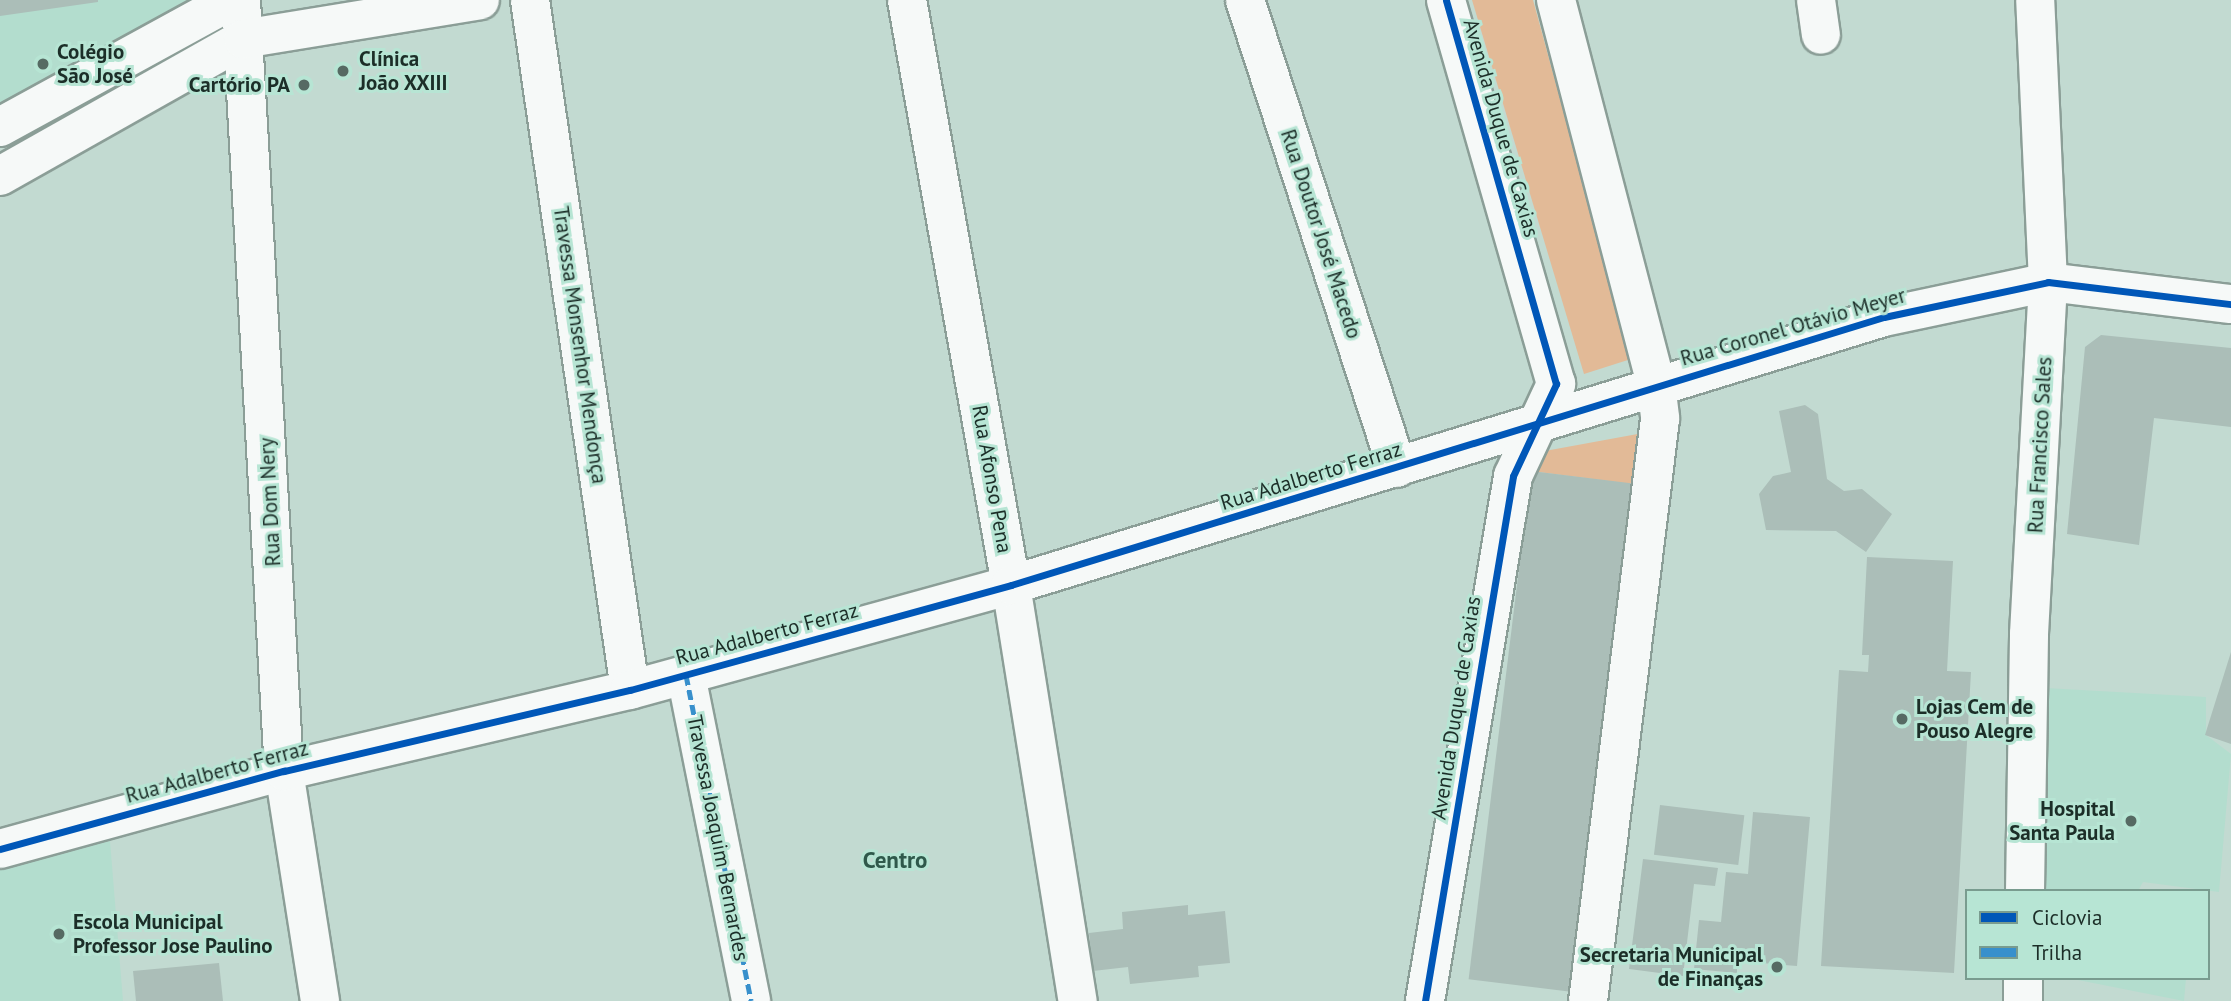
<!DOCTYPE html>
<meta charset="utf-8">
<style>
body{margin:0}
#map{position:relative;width:2231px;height:1001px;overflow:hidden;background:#c2dad1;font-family:"PT Sans",sans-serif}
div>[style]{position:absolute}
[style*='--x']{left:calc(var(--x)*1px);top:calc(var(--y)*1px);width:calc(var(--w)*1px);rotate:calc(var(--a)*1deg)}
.built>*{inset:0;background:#b3ddce}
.green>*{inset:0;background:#e2ba97}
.building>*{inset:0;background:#abbeb8;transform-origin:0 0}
.roads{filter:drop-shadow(2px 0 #8b9e97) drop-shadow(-2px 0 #8b9e97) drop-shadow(0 2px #8b9e97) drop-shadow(0 -2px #8b9e97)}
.minor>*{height:38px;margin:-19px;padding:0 19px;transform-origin:19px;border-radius:19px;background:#f6f9f8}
.quiet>*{height:5px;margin-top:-2.5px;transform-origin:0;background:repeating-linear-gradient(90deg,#3890cc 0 10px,transparent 0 15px)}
.cycleway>*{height:7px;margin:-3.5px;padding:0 3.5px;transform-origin:3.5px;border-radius:3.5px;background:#0057b8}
.dots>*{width:19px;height:19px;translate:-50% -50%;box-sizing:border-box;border:4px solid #b7e5d4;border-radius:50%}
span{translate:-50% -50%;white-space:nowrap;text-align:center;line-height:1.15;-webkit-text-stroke:6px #b7e5d4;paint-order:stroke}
.poi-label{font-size:21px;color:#1c2e28;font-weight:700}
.left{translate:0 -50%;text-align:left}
.right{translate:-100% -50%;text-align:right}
.street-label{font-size:21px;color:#1c2e28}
.neighbourhood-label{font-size:23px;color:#2f594b;font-weight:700}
.legend{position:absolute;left:1965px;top:889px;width:245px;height:91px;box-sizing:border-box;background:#b7e5d4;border:2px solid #799c8f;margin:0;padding:9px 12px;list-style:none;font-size:21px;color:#1c2e28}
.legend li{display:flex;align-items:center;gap:14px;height:35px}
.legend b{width:35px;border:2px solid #799c8f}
</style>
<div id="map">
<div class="built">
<div style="clip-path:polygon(0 0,209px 0,0 112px)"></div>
<div style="clip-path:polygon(2028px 687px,2206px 697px,2206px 735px,2231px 754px,2219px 892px,2143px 882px,2138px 891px,2042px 891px)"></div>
<div style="clip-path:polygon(110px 841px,123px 1001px,0 1001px,0 867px)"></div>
<div style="clip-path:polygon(2068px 978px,2186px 978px,2184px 1001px)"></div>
</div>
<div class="green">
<div style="clip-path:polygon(1472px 0,1533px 0,1631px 359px,1584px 374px)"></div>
<div style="clip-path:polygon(1643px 433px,1639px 485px,1531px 471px,1534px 453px)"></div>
</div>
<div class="building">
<div style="clip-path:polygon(0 0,98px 0,98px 2px,0 16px)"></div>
<div style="clip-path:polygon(2101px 335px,2231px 348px,2231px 427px,2154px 418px,2139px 545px,2067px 534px,2085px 347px)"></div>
<div style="clip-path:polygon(1805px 405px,1818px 414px,1827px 479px,1844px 491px,1862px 489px,1892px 514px,1866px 552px,1836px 531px,1766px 530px,1759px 494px,1773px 476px,1791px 472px,1779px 411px)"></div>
<div style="left:1531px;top:471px;width:109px;height:512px;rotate:7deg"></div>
<div style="clip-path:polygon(1867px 557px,1953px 561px,1947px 671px,1971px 672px,1954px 973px,1821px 966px,1839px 670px,1868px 672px,1869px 655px,1862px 655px)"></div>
<div style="clip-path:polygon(2231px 652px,2231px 744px,2205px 735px)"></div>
<div style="left:1660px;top:805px;width:85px;height:50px;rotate:7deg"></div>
<div style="clip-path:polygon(1753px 812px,1810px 817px,1797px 966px,1737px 961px,1737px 973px,1694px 969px,1699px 920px,1721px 922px,1726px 872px,1748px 874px)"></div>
<div style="clip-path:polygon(1643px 859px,1718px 868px,1715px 886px,1694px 884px,1683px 976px,1629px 969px)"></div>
<div style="clip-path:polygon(1188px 905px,1188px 915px,1225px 911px,1230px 963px,1198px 966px,1199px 977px,1130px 984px,1128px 967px,1093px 971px,1089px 933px,1123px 929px,1122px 912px)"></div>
<div style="clip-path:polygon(219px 963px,223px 1001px,136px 1001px,133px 971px)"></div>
</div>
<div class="roads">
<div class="minor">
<div style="--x:241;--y:0;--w:772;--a:86.81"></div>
<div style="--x:284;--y:771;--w:233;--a:81.1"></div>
<div style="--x:530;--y:0;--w:697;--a:81.75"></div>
<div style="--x:907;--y:0;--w:594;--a:79.92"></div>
<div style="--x:1011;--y:585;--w:421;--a:80.9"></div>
<div style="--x:1245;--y:0;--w:492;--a:72"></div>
<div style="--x:1556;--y:0;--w:397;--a:75.4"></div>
<div style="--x:1656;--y:384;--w:35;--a:83"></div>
<div style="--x:1660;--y:419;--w:586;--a:97.05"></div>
<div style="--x:1816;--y:0;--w:35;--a:82"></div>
<div style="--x:0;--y:127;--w:264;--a:-28.7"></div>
<div style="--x:0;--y:176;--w:279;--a:-29.4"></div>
<div style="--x:243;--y:39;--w:240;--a:-9.3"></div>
<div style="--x:686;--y:675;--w:332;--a:78.7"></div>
<div style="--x:0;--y:849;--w:295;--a:-15.4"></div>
<div style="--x:284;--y:771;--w:355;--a:-13.2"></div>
<div style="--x:630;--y:690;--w:395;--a:-15.4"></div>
<div style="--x:1011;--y:585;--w:913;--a:-17.07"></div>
<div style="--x:1884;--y:317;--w:168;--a:-12"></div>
<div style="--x:2048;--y:282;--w:184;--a:6.9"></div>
<div style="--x:2025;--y:891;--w:257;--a:-89.1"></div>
<div style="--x:2029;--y:634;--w:353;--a:-86.9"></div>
<div style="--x:2048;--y:282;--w:282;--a:-92.6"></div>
<div style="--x:1425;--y:1001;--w:532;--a:-80.48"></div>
<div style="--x:1513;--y:476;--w:102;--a:-64.9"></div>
<div style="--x:1556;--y:384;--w:399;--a:-106"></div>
<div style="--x:2023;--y:1001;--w:23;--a:-90"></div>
</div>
</div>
<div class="quiet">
<div style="--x:686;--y:675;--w:332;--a:78.7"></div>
</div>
<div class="cycleway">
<div style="--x:0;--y:849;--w:295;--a:-15.4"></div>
<div style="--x:284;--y:771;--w:355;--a:-13.2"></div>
<div style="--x:630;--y:690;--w:395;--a:-15.4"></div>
<div style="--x:1011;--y:585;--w:913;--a:-17.07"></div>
<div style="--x:1884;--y:317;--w:168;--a:-12"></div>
<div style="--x:2048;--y:282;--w:184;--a:6.9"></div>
<div style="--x:1425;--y:1001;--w:532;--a:-80.48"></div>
<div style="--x:1513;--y:476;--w:102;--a:-64.9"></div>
<div style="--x:1556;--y:384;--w:399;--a:-106"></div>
</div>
<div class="dots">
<div style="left:43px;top:64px;background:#566a63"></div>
<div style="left:343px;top:71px;background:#566a63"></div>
<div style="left:304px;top:85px;background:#566a63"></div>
<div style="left:1902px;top:719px;background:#566a63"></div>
<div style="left:2131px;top:821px;background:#566a63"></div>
<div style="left:59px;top:934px;background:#566a63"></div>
<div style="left:1777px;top:967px;background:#566a63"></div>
</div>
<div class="poi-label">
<span class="left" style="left:57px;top:64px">Colégio<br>São José</span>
<span class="left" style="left:359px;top:71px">Clínica<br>João XXIII</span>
<span class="right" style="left:290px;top:85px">Cartório PA</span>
<span class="left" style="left:1916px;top:719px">Lojas Cem de<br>Pouso Alegre</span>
<span class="right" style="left:2115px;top:821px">Hospital<br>Santa Paula</span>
<span class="left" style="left:73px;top:934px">Escola Municipal<br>Professor Jose Paulino</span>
<span class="right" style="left:1763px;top:967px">Secretaria Municipal<br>de Finanças</span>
</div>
<div class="street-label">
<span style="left:1501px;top:128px;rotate:74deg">Avenida Duque de Caxias</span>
<span style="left:1321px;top:234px;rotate:72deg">Rua Doutor José Macedo</span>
<span style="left:1793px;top:327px;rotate:-16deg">Rua Coronel Otávio Meyer</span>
<span style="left:580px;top:345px;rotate:82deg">Travessa Monsenhor Mendonça</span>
<span style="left:2040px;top:445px;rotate:-87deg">Rua Francisco Sales</span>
<span style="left:1311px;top:476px;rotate:-17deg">Rua Adalberto Ferraz</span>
<span style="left:992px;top:479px;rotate:80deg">Rua Afonso Pena</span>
<span style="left:270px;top:502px;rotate:-93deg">Rua Dom Nery</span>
<span style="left:767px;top:634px;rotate:-15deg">Rua Adalberto Ferraz</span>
<span style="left:1456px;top:708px;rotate:-81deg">Avenida Duque de Caxias</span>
<span style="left:217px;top:772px;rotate:-15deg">Rua Adalberto Ferraz</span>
<span style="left:718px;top:838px;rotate:79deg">Travessa Joaquim Bernardes</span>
</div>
<div class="neighbourhood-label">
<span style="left:895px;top:860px">Centro</span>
</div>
<ul class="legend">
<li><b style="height:9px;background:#0057b8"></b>Ciclovia</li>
<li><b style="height:9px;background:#3890cc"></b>Trilha</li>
</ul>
</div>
